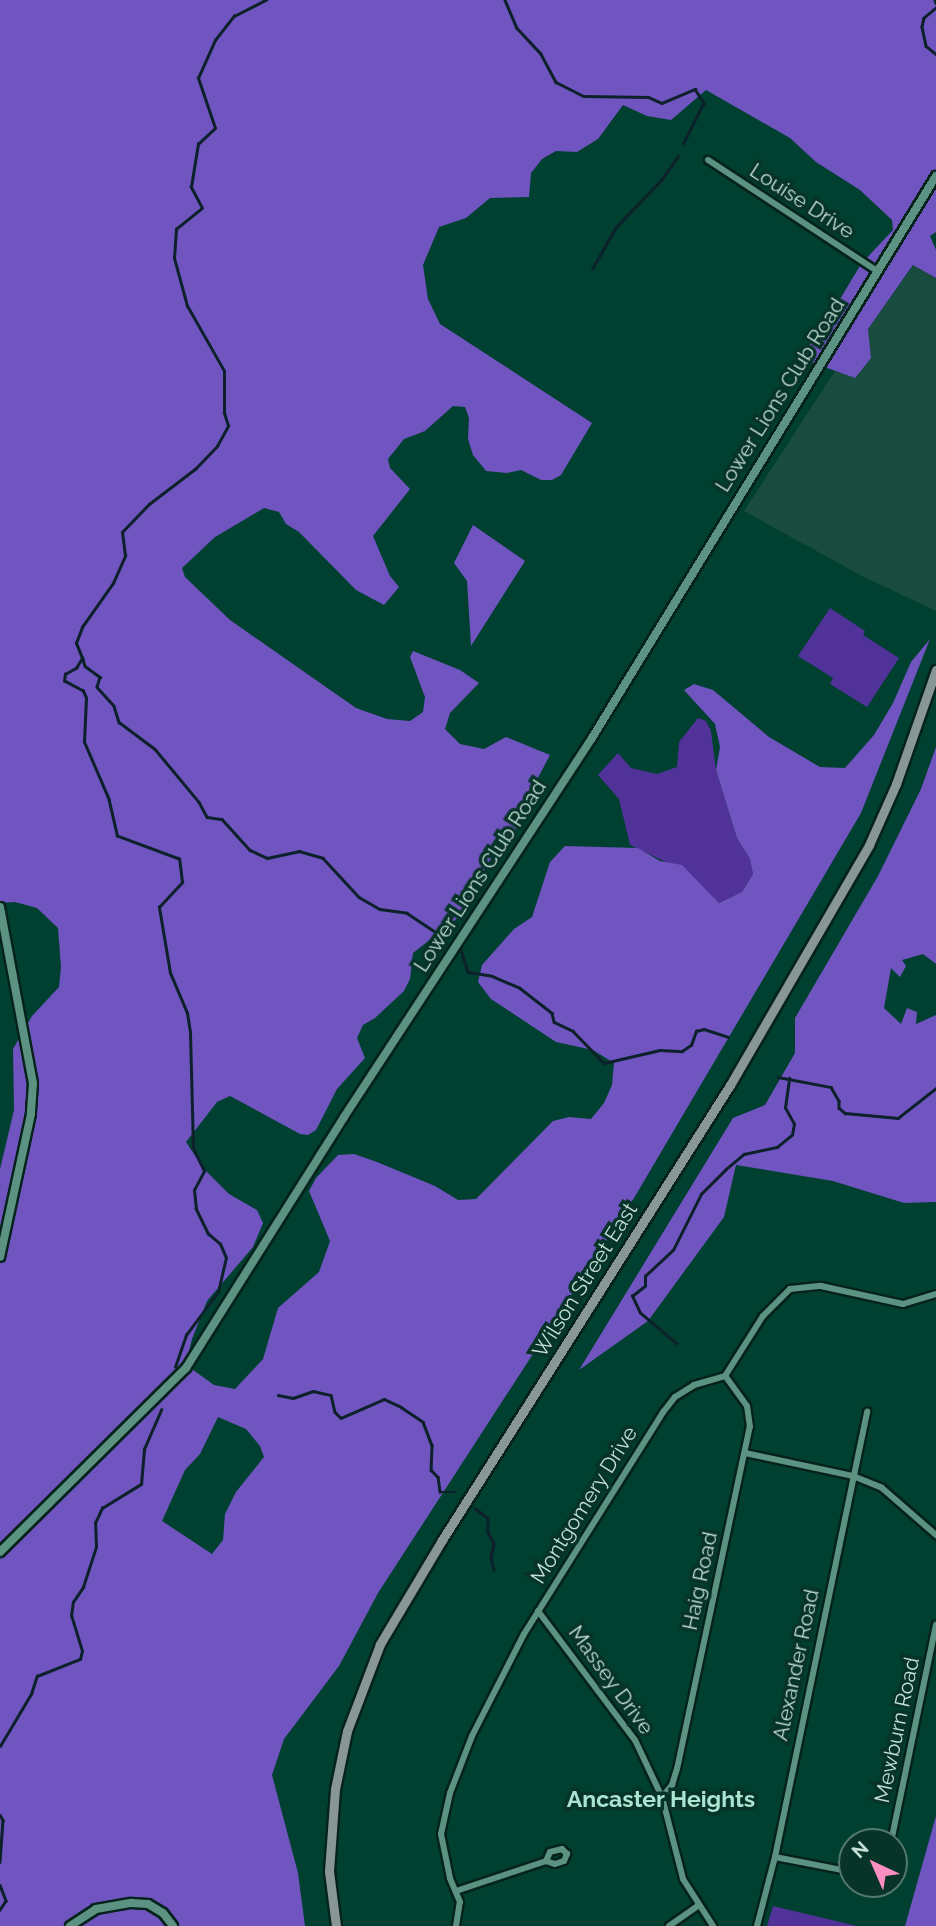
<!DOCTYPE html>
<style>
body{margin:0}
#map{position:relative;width:936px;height:1926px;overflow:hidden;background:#004031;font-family:Raleway,sans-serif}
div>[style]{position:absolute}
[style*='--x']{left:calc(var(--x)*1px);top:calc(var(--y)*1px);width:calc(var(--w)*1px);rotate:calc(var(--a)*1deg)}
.built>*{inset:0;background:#194c3e}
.green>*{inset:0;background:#503298}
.forest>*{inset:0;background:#7054c0}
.stream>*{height:2.5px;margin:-1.25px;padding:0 1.25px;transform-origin:1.25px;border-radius:1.25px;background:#0d212b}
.roads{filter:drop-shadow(2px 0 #05231b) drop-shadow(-2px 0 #05231b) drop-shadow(0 2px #05231b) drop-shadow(0 -2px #05231b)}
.minor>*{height:6px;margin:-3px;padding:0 3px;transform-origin:3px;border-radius:3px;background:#5c9281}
.tertiary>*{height:8px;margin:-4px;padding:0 4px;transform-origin:4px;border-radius:4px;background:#5c9281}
.secondary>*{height:9px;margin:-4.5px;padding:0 4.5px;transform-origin:4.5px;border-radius:4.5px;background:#889795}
span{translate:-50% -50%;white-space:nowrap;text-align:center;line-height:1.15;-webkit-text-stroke:7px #073328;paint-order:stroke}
.street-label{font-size:21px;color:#c4dfd6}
.neighbourhood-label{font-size:23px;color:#abe4d1;font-weight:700}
.north{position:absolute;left:838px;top:1828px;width:70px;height:70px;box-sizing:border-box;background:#073328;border:2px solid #53786e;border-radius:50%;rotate:316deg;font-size:19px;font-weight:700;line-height:28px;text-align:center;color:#c4dfd6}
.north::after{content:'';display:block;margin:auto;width:24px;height:32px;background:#fc8fc1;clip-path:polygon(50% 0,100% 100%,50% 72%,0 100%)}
</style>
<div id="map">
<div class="built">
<div style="clip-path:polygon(914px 265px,936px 278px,936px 611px,862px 576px,744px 511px,835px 371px,855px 378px,868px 329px)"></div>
</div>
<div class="green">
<div style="clip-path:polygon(830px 608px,865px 631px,863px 635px,899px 658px,867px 707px,830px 684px,833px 678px,798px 656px)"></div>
<div style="clip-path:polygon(698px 718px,706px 721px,711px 731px,716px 770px,737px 838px,750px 859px,753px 874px,742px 892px,719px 903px,682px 866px,668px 863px,630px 845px,619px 799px,598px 775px,618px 753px,631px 768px,657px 774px,677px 767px,679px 742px)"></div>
<div style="clip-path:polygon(773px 1906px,857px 1926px,767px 1926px)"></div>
</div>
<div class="forest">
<div style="clip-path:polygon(evenodd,0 0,936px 0,936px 232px,930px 236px,936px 250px,936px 278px,913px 265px,868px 329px,871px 358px,855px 378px,805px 360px,805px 355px,814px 334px,833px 311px,861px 264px,893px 230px,892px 220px,860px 190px,816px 162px,790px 138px,706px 90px,671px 120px,647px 116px,623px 105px,598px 139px,577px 152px,556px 151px,542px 159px,531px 173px,529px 197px,490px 198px,466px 218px,439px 227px,423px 265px,428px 299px,440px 324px,592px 423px,561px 475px,552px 480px,541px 480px,521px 470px,507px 473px,486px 471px,473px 455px,468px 439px,469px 418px,465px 407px,453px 406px,425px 431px,404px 439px,388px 459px,390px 468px,410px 489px,373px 536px,390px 576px,399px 587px,384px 605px,356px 590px,299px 532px,286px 524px,279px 512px,264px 508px,215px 537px,182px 568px,185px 577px,230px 620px,356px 708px,387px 719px,410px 721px,423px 712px,425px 697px,410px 657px,413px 651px,460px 670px,479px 683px,450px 713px,445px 729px,460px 744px,484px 749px,506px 737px,550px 755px,521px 810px,515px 832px,490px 860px,459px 917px,413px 953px,410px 979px,404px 991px,375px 1018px,363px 1025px,357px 1038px,365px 1058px,337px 1089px,316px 1130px,308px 1135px,300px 1134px,230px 1096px,217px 1102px,186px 1142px,204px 1169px,229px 1194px,257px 1210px,263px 1223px,253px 1247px,207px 1301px,192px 1339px,187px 1360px,189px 1367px,214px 1385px,235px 1389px,263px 1359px,278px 1308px,319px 1272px,330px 1241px,309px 1191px,316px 1178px,338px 1155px,354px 1154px,377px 1162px,435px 1186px,458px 1200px,476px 1199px,553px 1121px,569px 1117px,591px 1119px,604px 1103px,612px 1085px,614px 1063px,593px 1050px,556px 1042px,491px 999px,478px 982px,482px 965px,514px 929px,532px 917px,550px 862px,565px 846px,638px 848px,660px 861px,682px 865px,719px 903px,742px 892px,753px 874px,750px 859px,737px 838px,716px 770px,720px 747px,715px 724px,684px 690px,694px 684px,713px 690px,769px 737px,820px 767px,845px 768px,874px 735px,893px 703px,911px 662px,930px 639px,861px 813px,634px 1198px,378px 1593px,339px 1666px,284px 1739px,272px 1775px,298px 1873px,305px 1926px,0 1926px,0 1169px,14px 1110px,13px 1049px,32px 1016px,59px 987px,61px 967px,58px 928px,37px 908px,15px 902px,0 903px,0 0,218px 1417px,246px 1429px,260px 1446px,264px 1457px,236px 1492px,225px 1514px,223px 1540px,212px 1554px,162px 1521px,185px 1470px,200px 1454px,218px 1417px)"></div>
<div style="clip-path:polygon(473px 525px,525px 561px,471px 646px,467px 581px,454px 563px)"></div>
<div style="clip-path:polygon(936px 747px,936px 964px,923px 954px,902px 960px,906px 966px,900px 977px,891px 968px,884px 1008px,901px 1024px,907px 1008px,917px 1012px,916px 1024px,936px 1015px,936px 1202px,904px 1203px,833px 1181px,736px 1165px,724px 1217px,648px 1321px,579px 1370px,733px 1118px,765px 1105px,795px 1053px,795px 1018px,878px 876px,921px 789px)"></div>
<div style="clip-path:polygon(936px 1816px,936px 1926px,905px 1926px)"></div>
</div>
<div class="stream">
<div style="--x:505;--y:0;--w:30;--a:67"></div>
<div style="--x:517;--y:28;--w:35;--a:47"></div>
<div style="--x:541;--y:54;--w:32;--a:62"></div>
<div style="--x:556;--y:82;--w:31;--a:27"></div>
<div style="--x:584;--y:96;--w:64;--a:0.9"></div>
<div style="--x:648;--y:97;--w:15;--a:23"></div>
<div style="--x:662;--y:103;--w:36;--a:-23"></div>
<div style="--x:695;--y:89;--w:17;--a:57"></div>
<div style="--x:704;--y:103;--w:45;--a:116.6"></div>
<div style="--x:935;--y:0;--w:3;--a:72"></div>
<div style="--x:936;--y:8;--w:16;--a:140"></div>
<div style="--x:924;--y:18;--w:9;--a:103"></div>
<div style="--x:922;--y:27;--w:19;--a:78"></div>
<div style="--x:926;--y:46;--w:13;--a:39"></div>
<div style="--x:592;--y:269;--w:48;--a:-60.3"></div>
<div style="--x:616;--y:227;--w:66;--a:-46.2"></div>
<div style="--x:662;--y:179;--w:28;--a:-55"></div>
<div style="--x:83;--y:659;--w:7;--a:74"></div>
<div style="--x:85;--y:666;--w:19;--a:36"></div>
<div style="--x:100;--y:677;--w:10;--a:107"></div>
<div style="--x:97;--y:687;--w:25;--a:48"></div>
<div style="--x:114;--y:706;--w:17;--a:73"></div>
<div style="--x:119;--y:722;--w:45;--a:36.9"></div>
<div style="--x:155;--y:749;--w:69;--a:50.3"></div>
<div style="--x:199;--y:802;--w:17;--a:62"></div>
<div style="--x:207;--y:817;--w:15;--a:8"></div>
<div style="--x:222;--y:819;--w:42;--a:47.9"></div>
<div style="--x:250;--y:850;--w:19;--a:25"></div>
<div style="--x:267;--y:858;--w:33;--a:-12"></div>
<div style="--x:299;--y:851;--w:25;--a:16"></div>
<div style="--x:323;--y:858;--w:53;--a:47.3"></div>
<div style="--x:359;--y:897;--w:24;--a:30"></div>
<div style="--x:380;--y:909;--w:27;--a:8"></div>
<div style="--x:407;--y:913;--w:43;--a:33.7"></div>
<div style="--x:461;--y:950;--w:23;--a:72"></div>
<div style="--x:468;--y:972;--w:24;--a:9"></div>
<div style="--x:492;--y:976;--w:30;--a:23"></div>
<div style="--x:520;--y:988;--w:41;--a:38"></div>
<div style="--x:552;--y:1013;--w:9;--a:77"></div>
<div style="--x:554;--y:1022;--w:21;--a:25"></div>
<div style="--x:573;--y:1031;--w:45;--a:45.9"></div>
<div style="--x:604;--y:1063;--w:57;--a:-13.1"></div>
<div style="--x:660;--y:1050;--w:22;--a:3"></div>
<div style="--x:682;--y:1051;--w:11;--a:-34"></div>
<div style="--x:691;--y:1045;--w:15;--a:-70"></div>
<div style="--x:696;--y:1031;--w:8;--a:-14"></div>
<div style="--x:704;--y:1029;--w:25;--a:18"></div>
<div style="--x:778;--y:1077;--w:54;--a:10.7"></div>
<div style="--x:831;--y:1087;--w:16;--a:60"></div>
<div style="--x:839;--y:1101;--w:7;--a:90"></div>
<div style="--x:839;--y:1108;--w:8;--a:40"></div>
<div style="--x:845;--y:1113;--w:53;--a:5.4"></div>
<div style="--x:898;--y:1118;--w:48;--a:-38.3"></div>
<div style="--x:677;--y:1344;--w:48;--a:-140"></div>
<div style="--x:640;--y:1313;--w:19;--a:-115"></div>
<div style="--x:632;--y:1296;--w:16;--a:-38"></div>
<div style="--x:645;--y:1286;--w:10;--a:-90"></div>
<div style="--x:645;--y:1276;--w:38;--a:-43"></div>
<div style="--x:673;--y:1250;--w:63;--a:-63.4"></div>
<div style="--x:701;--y:1194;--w:35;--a:-45"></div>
<div style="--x:726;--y:1169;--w:23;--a:-40"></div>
<div style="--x:744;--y:1154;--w:34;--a:-12"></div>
<div style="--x:777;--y:1147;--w:19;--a:-39"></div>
<div style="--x:792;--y:1135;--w:11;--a:-80"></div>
<div style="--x:794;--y:1124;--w:18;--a:-119"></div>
<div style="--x:785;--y:1108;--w:30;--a:-82"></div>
<div style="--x:175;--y:1367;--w:34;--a:-71"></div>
<div style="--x:186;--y:1335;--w:54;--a:-53.3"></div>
<div style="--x:218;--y:1292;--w:35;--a:-77"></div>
<div style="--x:226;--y:1258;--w:15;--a:-113"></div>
<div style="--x:220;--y:1244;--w:16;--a:-140"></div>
<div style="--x:208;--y:1234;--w:28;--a:-116"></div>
<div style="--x:196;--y:1209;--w:19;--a:-96"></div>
<div style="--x:194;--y:1190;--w:21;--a:-62"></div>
<div style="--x:204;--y:1171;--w:25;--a:-116"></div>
<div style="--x:193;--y:1148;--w:116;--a:-91.5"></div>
<div style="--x:190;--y:1032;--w:19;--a:-99"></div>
<div style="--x:187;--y:1013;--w:43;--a:-113"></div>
<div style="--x:170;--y:973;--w:67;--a:-99.5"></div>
<div style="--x:159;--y:907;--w:34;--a:-47"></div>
<div style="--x:182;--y:882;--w:23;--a:-97"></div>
<div style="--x:179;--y:859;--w:66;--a:-159.6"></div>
<div style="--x:117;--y:836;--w:37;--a:-103"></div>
<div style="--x:109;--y:800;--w:63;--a:-113.3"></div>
<div style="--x:84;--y:742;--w:44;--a:-87.4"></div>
<div style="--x:86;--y:698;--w:8;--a:-113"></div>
<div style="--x:83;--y:691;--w:21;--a:-152"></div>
<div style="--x:64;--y:681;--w:7;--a:-82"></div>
<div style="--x:65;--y:674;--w:13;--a:-29"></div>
<div style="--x:76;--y:668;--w:12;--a:-59"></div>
<div style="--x:82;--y:658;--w:16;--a:-112"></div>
<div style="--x:76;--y:643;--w:17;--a:-69"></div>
<div style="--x:82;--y:627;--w:54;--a:-54.8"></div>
<div style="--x:113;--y:583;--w:30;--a:-66"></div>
<div style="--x:125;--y:556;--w:24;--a:-97"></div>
<div style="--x:122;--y:532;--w:39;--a:-46"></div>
<div style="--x:149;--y:504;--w:58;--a:-37.3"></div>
<div style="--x:195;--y:469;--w:32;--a:-46"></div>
<div style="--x:217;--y:446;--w:23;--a:-61"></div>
<div style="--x:228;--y:426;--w:14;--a:-107"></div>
<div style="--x:224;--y:413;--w:42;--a:-90"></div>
<div style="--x:224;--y:371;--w:75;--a:-119.6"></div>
<div style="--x:187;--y:306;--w:50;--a:-105.2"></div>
<div style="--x:174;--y:258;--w:29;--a:-86"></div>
<div style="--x:176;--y:229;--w:33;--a:-39"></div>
<div style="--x:202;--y:208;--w:24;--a:-118"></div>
<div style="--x:191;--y:187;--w:44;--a:-80.8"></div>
<div style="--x:198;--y:144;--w:23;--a:-43"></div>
<div style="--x:215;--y:128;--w:53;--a:-108.8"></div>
<div style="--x:198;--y:78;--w:42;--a:-65.9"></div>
<div style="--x:215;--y:40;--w:31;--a:-52"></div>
<div style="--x:234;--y:16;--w:36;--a:-27"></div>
<div style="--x:278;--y:1395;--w:15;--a:11"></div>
<div style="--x:293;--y:1398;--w:21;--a:-19"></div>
<div style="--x:313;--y:1391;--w:18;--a:13"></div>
<div style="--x:331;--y:1395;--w:17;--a:77"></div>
<div style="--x:335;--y:1412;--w:8;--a:45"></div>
<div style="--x:341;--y:1418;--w:47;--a:-23.8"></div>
<div style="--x:384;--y:1399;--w:19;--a:25"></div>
<div style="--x:401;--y:1407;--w:27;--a:34"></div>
<div style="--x:423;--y:1422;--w:25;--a:69"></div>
<div style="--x:432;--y:1445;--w:25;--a:92"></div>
<div style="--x:431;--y:1470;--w:10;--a:45"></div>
<div style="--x:438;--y:1477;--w:15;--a:82"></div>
<div style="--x:440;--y:1492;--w:15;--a:0"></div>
<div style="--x:475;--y:1508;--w:16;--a:38"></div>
<div style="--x:488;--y:1518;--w:14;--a:90"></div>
<div style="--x:488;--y:1532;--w:13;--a:63"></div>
<div style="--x:494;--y:1544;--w:13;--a:103"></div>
<div style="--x:491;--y:1557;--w:13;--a:77"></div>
<div style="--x:0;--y:1746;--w:61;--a:-59.2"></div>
<div style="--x:31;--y:1694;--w:19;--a:-72"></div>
<div style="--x:37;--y:1676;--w:46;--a:-21.6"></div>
<div style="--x:80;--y:1659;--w:8;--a:-76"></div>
<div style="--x:82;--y:1651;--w:37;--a:-107"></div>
<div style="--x:71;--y:1616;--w:14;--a:-82"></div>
<div style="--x:73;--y:1602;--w:18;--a:-56"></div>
<div style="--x:83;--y:1587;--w:42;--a:-72"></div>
<div style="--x:96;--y:1547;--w:24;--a:-92"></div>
<div style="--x:95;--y:1523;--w:17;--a:-65"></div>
<div style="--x:102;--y:1508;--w:46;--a:-31.6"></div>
<div style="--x:141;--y:1484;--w:35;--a:-85"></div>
<div style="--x:144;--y:1449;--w:43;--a:-66.4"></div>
<div style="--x:0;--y:1815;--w:6;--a:59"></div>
<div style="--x:3;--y:1820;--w:42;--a:94.1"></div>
<div style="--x:0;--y:1885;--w:17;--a:69"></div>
<div style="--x:6;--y:1901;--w:11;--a:124"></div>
</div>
<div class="roads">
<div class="minor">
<div style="--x:708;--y:160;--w:202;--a:33.3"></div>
<div style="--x:745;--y:1453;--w:110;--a:12"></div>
<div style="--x:853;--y:1476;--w:31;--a:22"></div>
<div style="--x:882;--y:1488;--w:72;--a:41"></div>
<div style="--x:538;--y:1611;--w:161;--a:53.1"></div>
<div style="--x:635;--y:1740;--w:63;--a:64.7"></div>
<div style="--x:662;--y:1797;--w:85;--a:75.6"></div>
<div style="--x:683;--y:1879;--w:56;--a:57.4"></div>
<div style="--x:662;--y:1797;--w:16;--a:-50"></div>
<div style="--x:672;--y:1785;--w:17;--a:-73"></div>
<div style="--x:677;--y:1769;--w:350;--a:-78"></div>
<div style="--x:750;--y:1427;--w:21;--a:-98"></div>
<div style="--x:747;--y:1406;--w:37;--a:-126"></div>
<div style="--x:891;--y:1842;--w:222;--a:-78.3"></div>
<div style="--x:775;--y:1857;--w:78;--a:11"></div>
<div style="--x:456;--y:1891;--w:95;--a:-18.4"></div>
<div style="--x:546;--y:1861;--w:9;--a:18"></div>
<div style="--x:555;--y:1864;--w:9;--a:-18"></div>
<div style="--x:564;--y:1861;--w:8;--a:-67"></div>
<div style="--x:567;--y:1854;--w:7;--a:-135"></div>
<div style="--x:562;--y:1849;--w:12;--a:166"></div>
<div style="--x:550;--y:1852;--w:10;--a:114"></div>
<div style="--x:456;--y:1926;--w:24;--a:-81"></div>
<div style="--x:460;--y:1902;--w:26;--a:-113"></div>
<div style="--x:450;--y:1878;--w:45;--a:-101.6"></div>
<div style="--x:441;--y:1834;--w:42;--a:-77.6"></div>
<div style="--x:450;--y:1793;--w:61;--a:-68.9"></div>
<div style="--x:472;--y:1736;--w:114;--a:-63"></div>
<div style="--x:524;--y:1634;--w:263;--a:-57.9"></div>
<div style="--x:664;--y:1411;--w:18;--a:-52"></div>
<div style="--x:675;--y:1397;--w:22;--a:-32"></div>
<div style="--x:694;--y:1385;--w:32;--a:-16"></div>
<div style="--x:725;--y:1376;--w:71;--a:-57.7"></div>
<div style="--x:763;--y:1316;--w:38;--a:-45"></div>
<div style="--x:790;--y:1289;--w:31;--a:-6"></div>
<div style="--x:821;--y:1286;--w:84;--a:12.4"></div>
<div style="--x:903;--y:1304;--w:34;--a:-17"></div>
<div style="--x:669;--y:1926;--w:35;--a:-35"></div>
<div style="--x:757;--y:1926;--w:71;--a:-75.4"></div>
<div style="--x:775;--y:1857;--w:455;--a:-78.3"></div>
</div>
<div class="tertiary">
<div style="--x:0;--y:907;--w:179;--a:79.4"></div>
<div style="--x:33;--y:1083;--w:31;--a:94"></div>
<div style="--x:31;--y:1114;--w:146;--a:102.2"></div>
<div style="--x:0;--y:1552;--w:262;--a:-44.7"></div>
<div style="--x:186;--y:1368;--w:297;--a:-57.8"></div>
<div style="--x:344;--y:1117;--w:453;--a:-56.8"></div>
<div style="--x:592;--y:738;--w:659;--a:-58.53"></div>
<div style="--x:70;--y:1926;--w:31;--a:-33"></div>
<div style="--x:96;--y:1909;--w:36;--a:-10"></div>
<div style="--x:131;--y:1903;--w:17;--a:3"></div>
<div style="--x:148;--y:1904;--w:17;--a:31"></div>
<div style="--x:163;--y:1913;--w:16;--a:52"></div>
</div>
<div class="secondary">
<div style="--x:336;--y:1926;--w:55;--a:-97.3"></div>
<div style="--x:329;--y:1871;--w:82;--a:-85.8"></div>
<div style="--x:335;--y:1789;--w:59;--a:-78.3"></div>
<div style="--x:347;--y:1731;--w:93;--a:-69.2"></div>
<div style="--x:380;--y:1644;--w:121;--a:-59.2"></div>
<div style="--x:442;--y:1540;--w:538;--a:-57.67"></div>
<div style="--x:730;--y:1085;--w:277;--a:-59.9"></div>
<div style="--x:869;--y:845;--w:67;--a:-66.1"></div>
<div style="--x:896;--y:784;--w:121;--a:-70.7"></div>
</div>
</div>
<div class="street-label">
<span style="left:802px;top:201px;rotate:33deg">Louise Drive</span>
<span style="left:780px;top:395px;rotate:-58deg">Lower Lions Club Road</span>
<span style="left:480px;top:876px;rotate:-57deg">Lower Lions Club Road</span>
<span style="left:585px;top:1280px;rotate:-58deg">Wilson Street East</span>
<span style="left:584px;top:1505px;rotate:-58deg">Montgomery Drive</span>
<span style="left:700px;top:1581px;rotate:-78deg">Haig Road</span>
<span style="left:796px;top:1665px;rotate:-78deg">Alexander Road</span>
<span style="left:611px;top:1680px;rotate:54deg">Massey Drive</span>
<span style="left:897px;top:1730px;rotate:-78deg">Mewburn Road</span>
</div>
<div class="neighbourhood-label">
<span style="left:661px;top:1799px">Ancaster Heights</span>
</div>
<div class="north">N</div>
</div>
